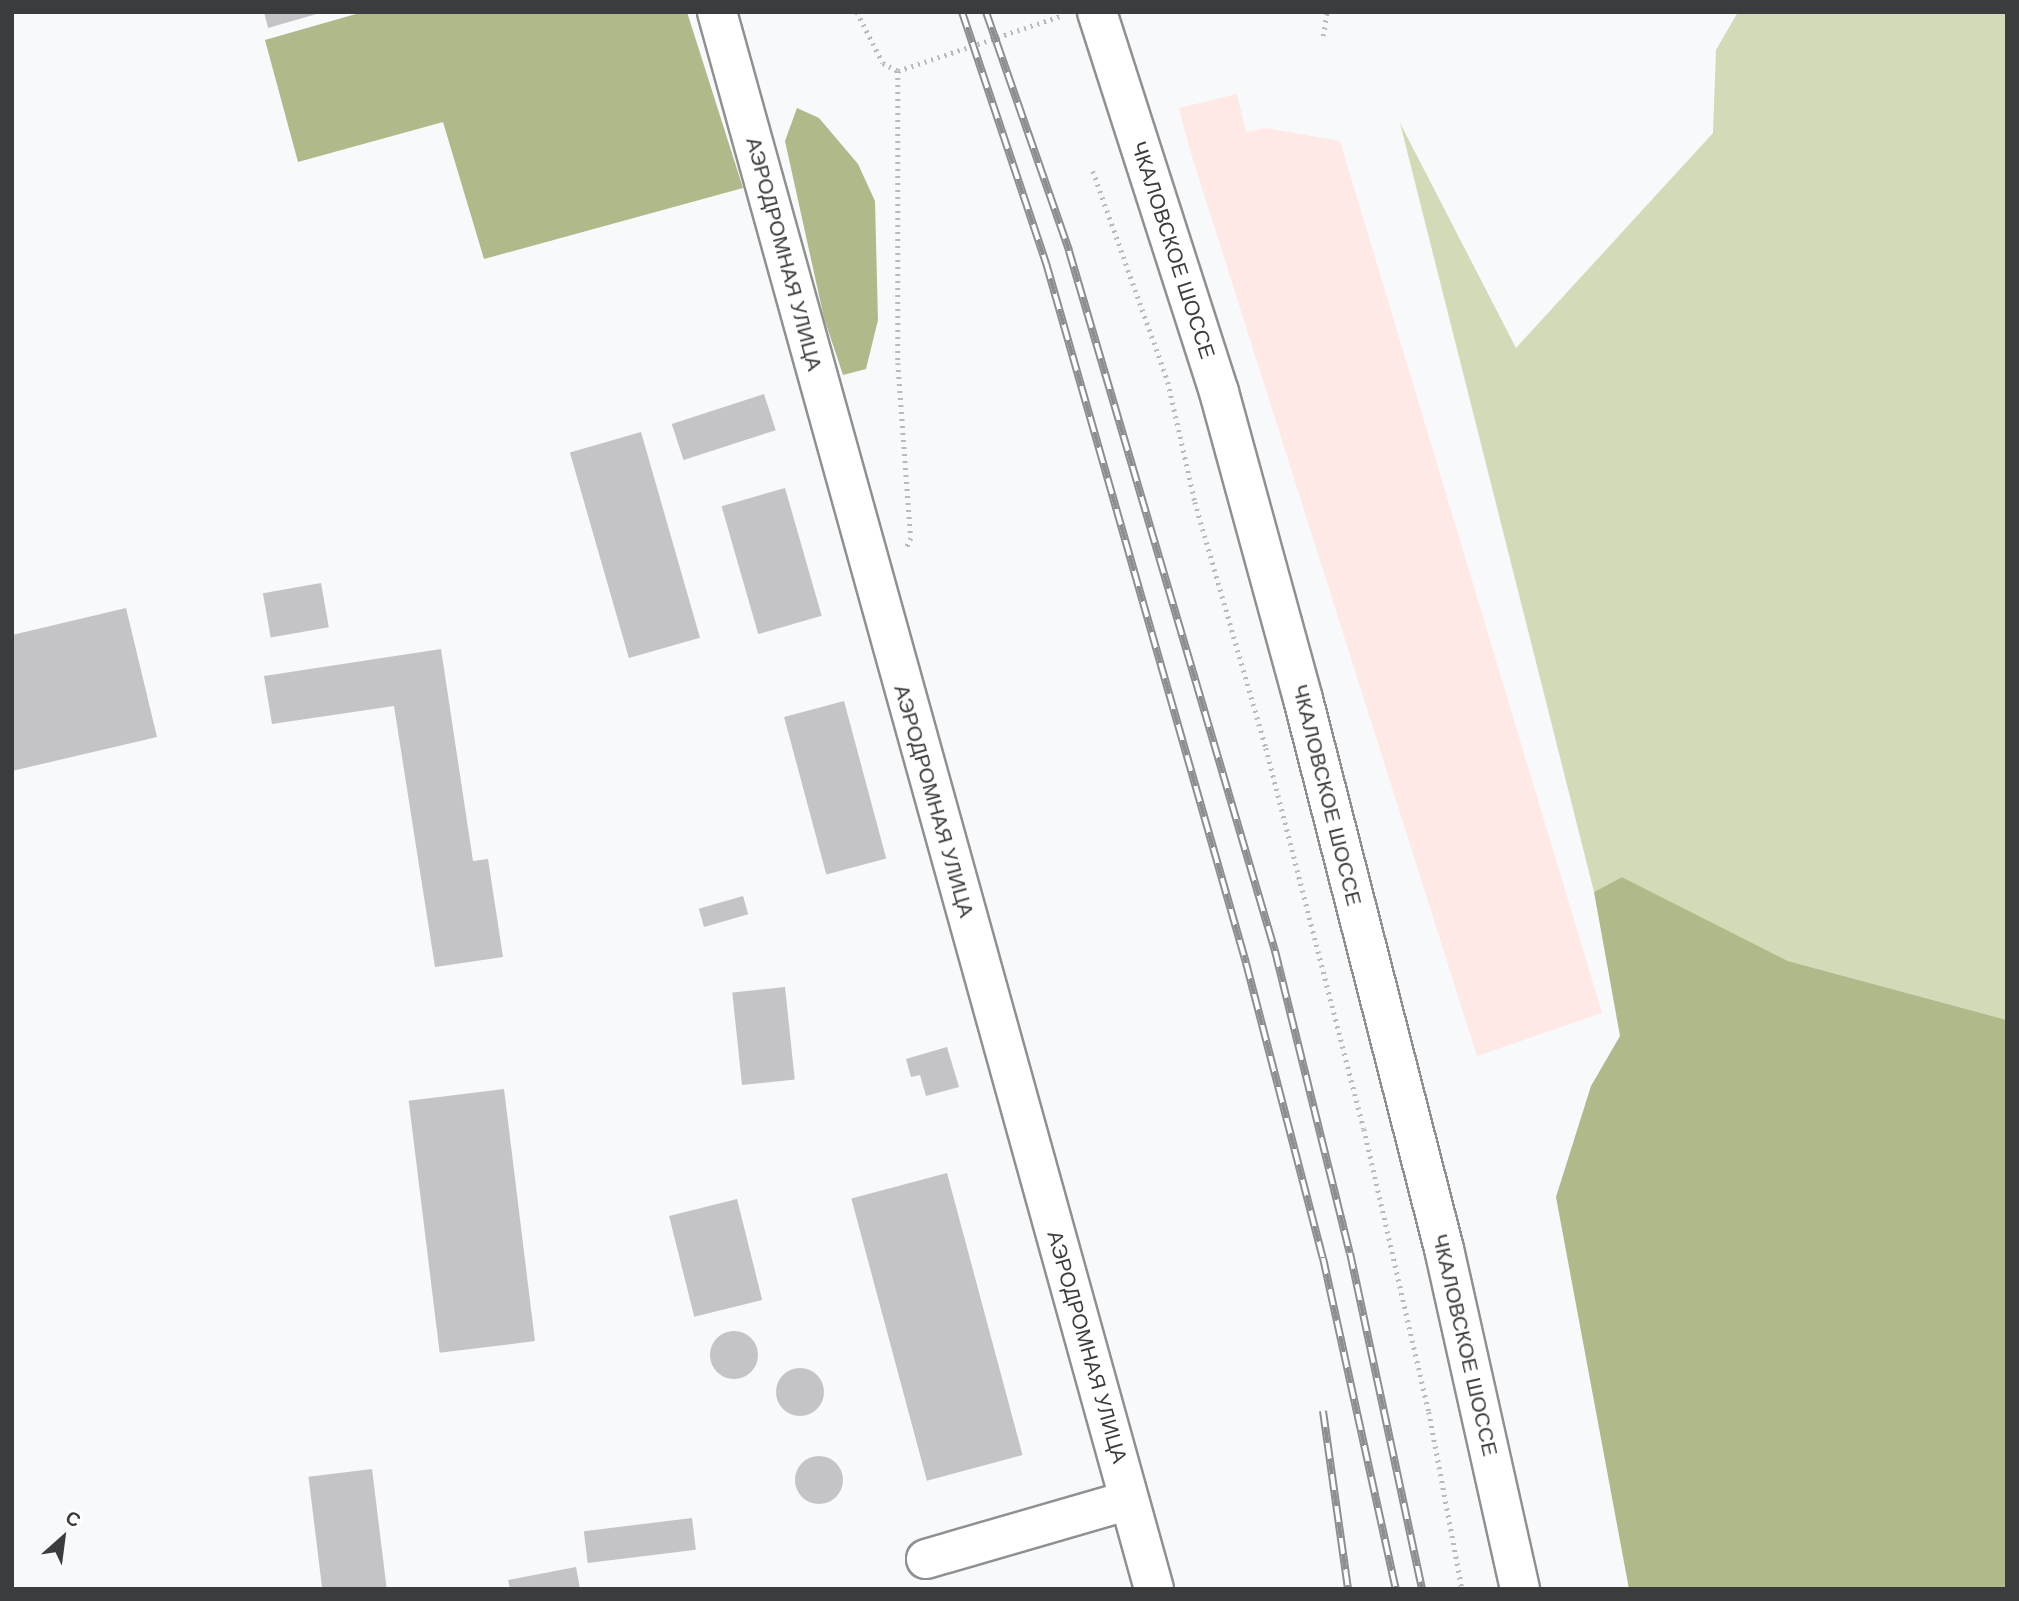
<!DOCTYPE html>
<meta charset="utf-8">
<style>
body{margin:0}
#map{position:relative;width:2019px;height:1601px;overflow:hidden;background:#f8f9fb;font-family:"DM Sans",sans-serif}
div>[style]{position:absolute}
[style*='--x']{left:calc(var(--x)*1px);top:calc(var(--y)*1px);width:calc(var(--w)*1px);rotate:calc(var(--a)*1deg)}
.industrial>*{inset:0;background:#ffe9e7}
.green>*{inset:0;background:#d2dab8}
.forest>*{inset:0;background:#afb989}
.building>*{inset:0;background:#c4c3c5;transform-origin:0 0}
.round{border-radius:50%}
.path>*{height:4.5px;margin-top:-2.25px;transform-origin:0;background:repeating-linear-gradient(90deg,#b9babc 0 2px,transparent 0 7px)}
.roads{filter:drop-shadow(2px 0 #8f9092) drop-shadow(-2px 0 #8f9092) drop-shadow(0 2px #8f9092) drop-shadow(0 -2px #8f9092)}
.minor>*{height:38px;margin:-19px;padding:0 19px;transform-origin:19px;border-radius:19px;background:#fff}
.rail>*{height:8px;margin-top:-4px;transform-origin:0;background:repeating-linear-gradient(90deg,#fff 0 16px,#8d8e8f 0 32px);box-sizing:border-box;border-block:2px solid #8d8e8f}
span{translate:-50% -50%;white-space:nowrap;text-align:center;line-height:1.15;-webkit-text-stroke:7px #fff;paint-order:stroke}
.street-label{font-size:21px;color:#3b3c3d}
.frame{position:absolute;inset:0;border:14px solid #3b3c3d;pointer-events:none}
.north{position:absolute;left:28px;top:1503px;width:70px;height:70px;-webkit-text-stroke:5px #fff;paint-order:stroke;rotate:28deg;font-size:19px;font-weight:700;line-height:28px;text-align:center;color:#3b3c3d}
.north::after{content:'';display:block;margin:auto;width:24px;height:32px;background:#3b3c3d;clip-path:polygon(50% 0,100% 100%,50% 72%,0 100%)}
</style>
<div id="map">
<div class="industrial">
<div style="clip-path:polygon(1237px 94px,1246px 132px,1266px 128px,1340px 141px,1602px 1013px,1477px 1056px,1189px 147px,1179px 108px)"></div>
</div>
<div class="green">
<div style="clip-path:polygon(1738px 12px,2007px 12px,2007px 1020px,1788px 961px,1622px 877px,1594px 892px,1400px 123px,1516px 348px,1713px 133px,1716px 50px)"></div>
</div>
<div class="forest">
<div style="clip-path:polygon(363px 12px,687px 12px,743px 188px,484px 259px,443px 122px,298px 162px,265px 40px)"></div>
<div style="clip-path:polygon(797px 108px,819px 118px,858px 164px,875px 201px,878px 320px,866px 369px,843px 375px,824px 318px,785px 141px)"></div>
<div style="clip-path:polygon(1622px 877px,1788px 961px,2007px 1020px,2007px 1589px,1629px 1589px,1556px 1197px,1591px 1086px,1620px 1036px,1594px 892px)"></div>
</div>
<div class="building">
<div style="clip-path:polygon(264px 12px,320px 12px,320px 13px,268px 28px)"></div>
<div style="left:764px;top:394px;width:38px;height:97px;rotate:72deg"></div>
<div style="left:641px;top:432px;width:214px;height:74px;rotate:74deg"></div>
<div style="left:785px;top:488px;width:133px;height:66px;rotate:74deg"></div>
<div style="left:321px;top:583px;width:45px;height:59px;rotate:80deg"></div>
<div style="clip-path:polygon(126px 608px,157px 737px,12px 771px,12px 635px)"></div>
<div style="clip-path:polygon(441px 649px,473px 861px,488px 859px,503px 957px,435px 967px,394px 706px,272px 724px,264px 676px)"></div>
<div style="left:844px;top:701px;width:163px;height:62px;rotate:75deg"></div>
<div style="left:743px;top:896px;width:19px;height:46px;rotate:74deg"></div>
<div style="left:785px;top:987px;width:93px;height:53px;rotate:84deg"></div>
<div style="clip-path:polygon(947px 1047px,959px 1087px,926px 1096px,920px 1075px,911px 1077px,906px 1059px)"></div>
<div style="left:504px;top:1089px;width:254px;height:96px;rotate:83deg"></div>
<div style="left:947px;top:1173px;width:292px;height:99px;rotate:75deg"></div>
<div style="left:737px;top:1199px;width:104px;height:70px;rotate:76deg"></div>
<div class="round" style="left:710px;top:1331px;width:48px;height:48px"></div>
<div class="round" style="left:776px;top:1368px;width:48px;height:48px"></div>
<div class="round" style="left:795px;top:1456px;width:48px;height:48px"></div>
<div style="left:372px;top:1469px;width:121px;height:64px;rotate:83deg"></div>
<div style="left:692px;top:1518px;width:32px;height:109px;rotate:83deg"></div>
<div style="clip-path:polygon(576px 1567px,580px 1589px,510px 1589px,508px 1580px)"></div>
</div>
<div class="path">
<div style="--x:857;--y:12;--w:57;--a:63"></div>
<div style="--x:883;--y:63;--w:17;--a:28"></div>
<div style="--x:898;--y:71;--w:174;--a:-18.7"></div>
<div style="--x:1323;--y:36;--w:24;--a:-81"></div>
<div style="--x:898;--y:71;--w:292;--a:90"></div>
<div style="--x:898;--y:363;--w:175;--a:85.8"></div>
<div style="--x:911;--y:538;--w:12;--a:114"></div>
<div style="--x:1093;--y:171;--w:224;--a:70.4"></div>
<div style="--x:1168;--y:382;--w:123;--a:77.3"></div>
<div style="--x:1195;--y:502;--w:256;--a:73.9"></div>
<div style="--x:1266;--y:748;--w:393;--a:75.6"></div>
<div style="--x:1364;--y:1129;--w:290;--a:77.1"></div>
<div style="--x:1429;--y:1412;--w:180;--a:79.4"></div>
</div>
<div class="roads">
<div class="minor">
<div style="--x:717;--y:12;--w:1636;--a:74.51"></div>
<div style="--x:1097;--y:12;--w:399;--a:72.2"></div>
<div style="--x:1219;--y:392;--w:318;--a:74.7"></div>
<div style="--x:1303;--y:699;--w:568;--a:75.62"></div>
<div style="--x:1444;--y:1249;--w:348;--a:77.4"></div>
<div style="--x:926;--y:1559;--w:211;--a:-16.2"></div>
</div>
</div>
<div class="rail">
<div style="--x:962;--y:12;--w:265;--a:71.5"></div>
<div style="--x:1046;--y:263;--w:728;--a:74.05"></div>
<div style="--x:1246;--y:963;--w:305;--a:75.4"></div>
<div style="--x:1323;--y:1258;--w:339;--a:77.6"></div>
<div style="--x:986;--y:12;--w:253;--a:70.8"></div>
<div style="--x:1069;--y:251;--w:730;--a:73.6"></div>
<div style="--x:1275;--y:951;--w:311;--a:76.1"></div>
<div style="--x:1350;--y:1253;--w:344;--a:77.9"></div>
<div style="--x:1323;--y:1411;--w:180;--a:82"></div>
</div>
<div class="street-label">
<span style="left:1173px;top:250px;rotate:72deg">ЧКАЛОВСКОЕ ШОССЕ</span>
<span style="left:784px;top:254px;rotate:75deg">АЭРОДРОМНАЯ УЛИЦА</span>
<span style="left:1327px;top:795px;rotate:76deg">ЧКАЛОВСКОЕ ШОССЕ</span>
<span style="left:934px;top:801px;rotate:74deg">АЭРОДРОМНАЯ УЛИЦА</span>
<span style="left:1465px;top:1345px;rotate:77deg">ЧКАЛОВСКОЕ ШОССЕ</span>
<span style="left:1087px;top:1347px;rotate:74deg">АЭРОДРОМНАЯ УЛИЦА</span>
</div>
<div class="frame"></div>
<div class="north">С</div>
</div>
